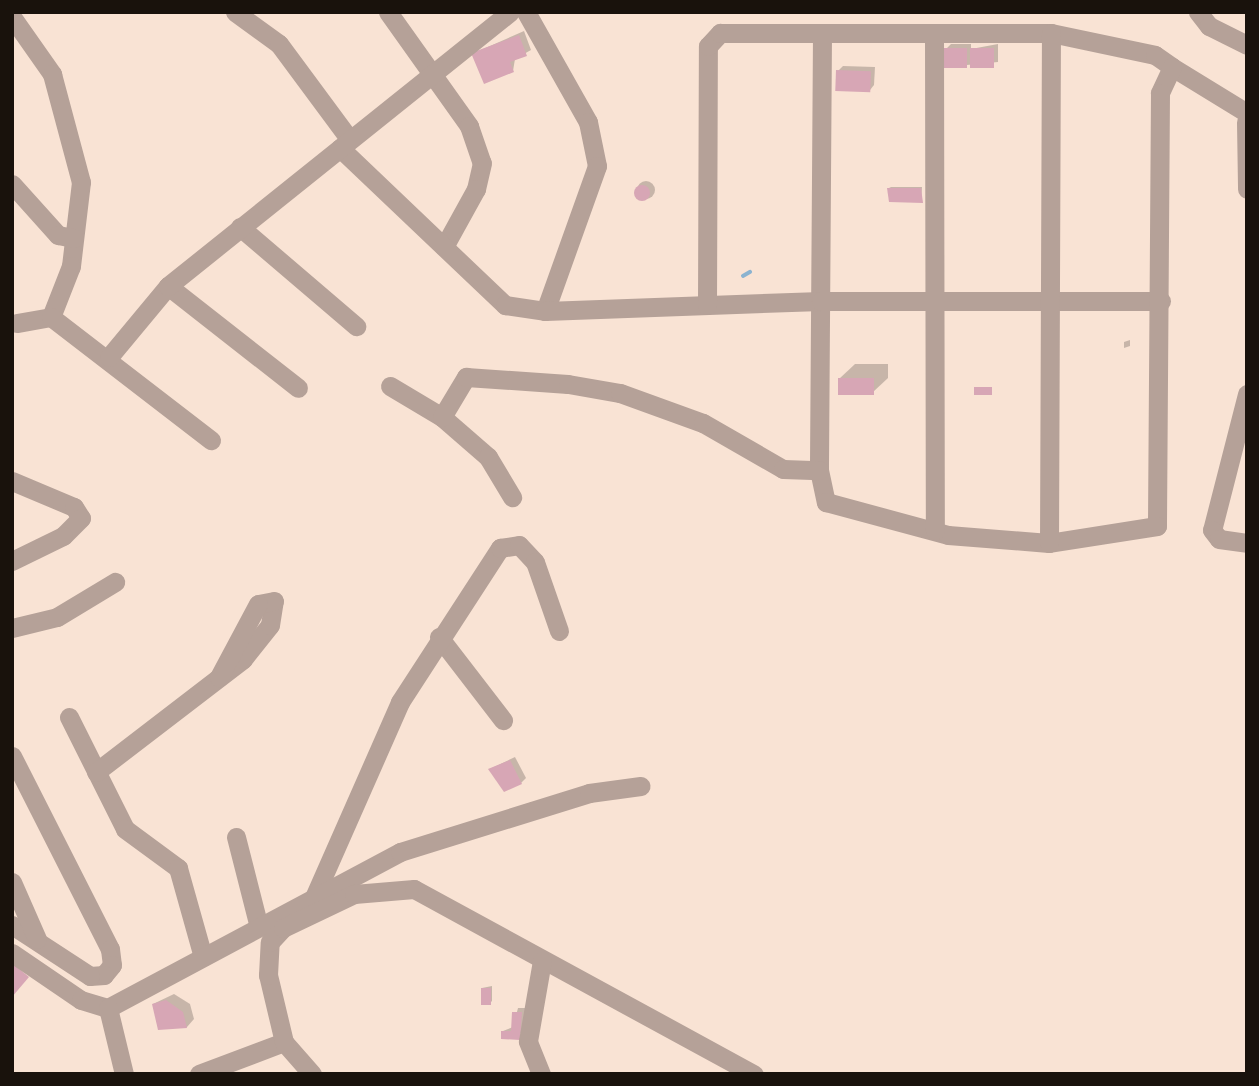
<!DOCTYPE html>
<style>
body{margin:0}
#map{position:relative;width:1259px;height:1086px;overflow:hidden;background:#f9e3d4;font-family:"Asap Condensed",sans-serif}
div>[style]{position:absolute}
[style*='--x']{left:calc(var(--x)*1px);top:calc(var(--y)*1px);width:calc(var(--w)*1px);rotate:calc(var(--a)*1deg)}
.shadow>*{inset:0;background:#0003}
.round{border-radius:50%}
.stream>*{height:3.5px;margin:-1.75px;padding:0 1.75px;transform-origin:1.75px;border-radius:1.75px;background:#8bb3d0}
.building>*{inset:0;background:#d7a6b5;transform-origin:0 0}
.minor>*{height:19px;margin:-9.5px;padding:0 9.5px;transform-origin:9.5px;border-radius:9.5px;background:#b5a198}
span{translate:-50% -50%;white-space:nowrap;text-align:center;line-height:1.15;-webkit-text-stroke:7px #fcf3ed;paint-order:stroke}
.frame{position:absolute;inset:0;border:14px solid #19120c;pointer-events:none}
</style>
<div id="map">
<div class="shadow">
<div style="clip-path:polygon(524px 31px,531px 50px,515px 59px,513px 71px,474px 53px)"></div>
<div style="clip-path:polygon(951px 44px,971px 44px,971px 49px,998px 44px,998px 62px,967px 65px,946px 49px)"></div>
<div style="clip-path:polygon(843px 66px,875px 67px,874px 85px,870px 90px,838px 71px)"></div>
<div class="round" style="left:637px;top:181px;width:18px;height:18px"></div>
<div style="clip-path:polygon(922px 187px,921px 201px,889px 188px,891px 187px)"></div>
<div style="clip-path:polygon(1130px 340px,1130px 346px,1124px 348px,1124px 342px)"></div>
<div style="clip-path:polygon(855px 364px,888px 364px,888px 378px,872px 393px,839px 379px)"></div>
<div style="clip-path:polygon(515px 757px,526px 778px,521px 783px,490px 769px)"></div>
<div style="clip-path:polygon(492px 986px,492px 1001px,490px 1003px,482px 988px)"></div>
<div style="clip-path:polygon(174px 994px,190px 1004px,194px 1019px,187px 1027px,159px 1028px,153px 1004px)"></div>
<div style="clip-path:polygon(518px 1008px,526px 1008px,524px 1034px,503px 1031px,513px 1027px)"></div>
</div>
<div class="stream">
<div style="--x:743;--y:276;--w:8;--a:-30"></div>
</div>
<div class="building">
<div style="clip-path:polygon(519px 35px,527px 56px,510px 62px,514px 72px,484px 84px,471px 53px)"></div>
<div style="left:944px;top:48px;width:23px;height:20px"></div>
<div style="left:970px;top:48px;width:24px;height:20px"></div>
<div style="left:836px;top:70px;width:35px;height:21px;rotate:2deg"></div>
<div class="round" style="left:634px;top:185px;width:16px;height:16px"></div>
<div style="clip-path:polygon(887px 188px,921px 188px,923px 203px,889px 202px)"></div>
<div style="left:838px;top:378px;width:36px;height:17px"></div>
<div style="left:974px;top:387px;width:18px;height:8px"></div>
<div style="clip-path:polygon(510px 760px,522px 784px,504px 792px,488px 769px)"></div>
<div style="clip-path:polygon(12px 963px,29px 977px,12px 997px)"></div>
<div style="left:481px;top:988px;width:10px;height:17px"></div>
<div style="clip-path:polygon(166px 1000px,183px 1012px,187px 1028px,158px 1030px,152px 1004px)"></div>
<div style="clip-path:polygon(512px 1012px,522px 1012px,520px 1040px,501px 1039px,501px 1031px,511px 1031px)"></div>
</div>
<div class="minor">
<div style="--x:235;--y:12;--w:54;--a:36"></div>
<div style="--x:279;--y:44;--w:119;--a:53.5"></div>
<div style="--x:388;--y:12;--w:140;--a:54.6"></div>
<div style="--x:469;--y:126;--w:39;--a:71"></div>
<div style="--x:482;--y:163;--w:27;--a:103"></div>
<div style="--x:476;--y:189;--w:66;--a:118.9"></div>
<div style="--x:526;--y:12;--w:126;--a:60.6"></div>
<div style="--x:588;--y:122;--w:45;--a:78.4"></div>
<div style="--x:597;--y:166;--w:154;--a:109.7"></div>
<div style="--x:1198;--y:12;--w:18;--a:52"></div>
<div style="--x:1209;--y:26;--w:42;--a:26.6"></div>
<div style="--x:12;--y:17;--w:70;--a:54.9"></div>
<div style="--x:52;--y:74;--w:112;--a:75"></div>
<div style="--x:81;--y:182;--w:85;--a:96.8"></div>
<div style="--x:71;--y:266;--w:55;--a:111.4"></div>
<div style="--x:51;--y:317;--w:35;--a:170"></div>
<div style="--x:822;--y:34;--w:436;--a:90.4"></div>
<div style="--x:819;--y:470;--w:33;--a:78"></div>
<div style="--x:826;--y:502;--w:126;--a:15.1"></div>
<div style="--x:948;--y:535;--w:101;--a:4.5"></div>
<div style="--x:934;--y:34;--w:496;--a:89.9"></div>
<div style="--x:1172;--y:67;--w:88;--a:31.5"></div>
<div style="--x:1246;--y:122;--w:67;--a:89.1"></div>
<div style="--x:340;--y:148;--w:228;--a:43.6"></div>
<div style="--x:505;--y:305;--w:40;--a:8.5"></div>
<div style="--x:545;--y:311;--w:276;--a:-2.1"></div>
<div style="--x:821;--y:301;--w:340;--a:0"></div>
<div style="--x:12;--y:184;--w:69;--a:48"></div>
<div style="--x:58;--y:235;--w:16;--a:11"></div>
<div style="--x:240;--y:227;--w:153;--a:40.5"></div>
<div style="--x:168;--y:286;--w:165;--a:38.1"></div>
<div style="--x:707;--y:305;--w:259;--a:-89.8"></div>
<div style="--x:708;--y:46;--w:18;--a:-47"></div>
<div style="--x:720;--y:33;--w:331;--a:0"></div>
<div style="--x:1051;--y:33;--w:106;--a:11.9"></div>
<div style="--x:1155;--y:55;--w:21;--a:35"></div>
<div style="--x:1172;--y:67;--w:29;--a:115"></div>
<div style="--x:1160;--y:93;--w:433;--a:90.4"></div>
<div style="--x:1157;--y:526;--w:109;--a:171.1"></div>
<div style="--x:1049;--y:543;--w:510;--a:-89.78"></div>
<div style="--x:51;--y:317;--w:202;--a:37.6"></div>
<div style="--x:109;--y:357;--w:92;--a:-50.3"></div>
<div style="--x:168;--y:286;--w:438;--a:-38.7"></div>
<div style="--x:390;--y:386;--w:61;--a:30.8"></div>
<div style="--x:442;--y:417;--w:61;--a:41"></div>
<div style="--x:488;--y:457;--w:47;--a:59"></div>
<div style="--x:1247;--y:394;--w:140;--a:104.4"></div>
<div style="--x:1212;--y:530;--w:11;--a:52"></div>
<div style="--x:1219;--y:539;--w:28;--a:8"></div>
<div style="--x:442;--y:417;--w:47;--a:-59"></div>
<div style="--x:466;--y:377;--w:102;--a:3.9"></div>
<div style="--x:568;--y:384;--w:53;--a:9.8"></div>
<div style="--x:620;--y:393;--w:88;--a:19.9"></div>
<div style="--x:703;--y:423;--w:92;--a:29.9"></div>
<div style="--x:783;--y:469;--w:36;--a:2"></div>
<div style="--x:12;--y:481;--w:67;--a:22.8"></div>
<div style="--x:74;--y:507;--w:13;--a:58"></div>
<div style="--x:81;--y:518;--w:25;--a:135"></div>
<div style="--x:63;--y:536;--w:57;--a:153.9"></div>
<div style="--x:12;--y:628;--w:46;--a:-13.7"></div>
<div style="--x:57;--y:617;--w:68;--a:-31.1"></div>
<div style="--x:439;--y:637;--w:105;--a:52.4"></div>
<div style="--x:69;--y:717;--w:125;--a:63.4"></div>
<div style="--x:125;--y:829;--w:66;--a:36.3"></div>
<div style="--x:178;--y:868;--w:92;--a:74.3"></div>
<div style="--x:12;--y:756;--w:216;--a:63.1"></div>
<div style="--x:110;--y:949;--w:16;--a:83"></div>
<div style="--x:112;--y:965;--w:13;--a:129"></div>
<div style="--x:104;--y:975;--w:14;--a:176"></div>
<div style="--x:90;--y:976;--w:93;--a:-146.8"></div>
<div style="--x:96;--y:772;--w:185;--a:-37.5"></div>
<div style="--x:243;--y:659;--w:43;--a:-51.5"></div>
<div style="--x:270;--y:625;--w:24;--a:-81"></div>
<div style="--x:274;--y:601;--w:16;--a:169"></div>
<div style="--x:258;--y:604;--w:83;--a:118.1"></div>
<div style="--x:236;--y:837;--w:89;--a:75.7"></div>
<div style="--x:12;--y:882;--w:62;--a:66.3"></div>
<div style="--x:315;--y:895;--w:211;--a:-66.2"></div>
<div style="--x:400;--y:702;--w:184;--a:-57"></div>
<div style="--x:500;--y:548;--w:19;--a:-9"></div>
<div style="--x:519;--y:545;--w:23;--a:47"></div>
<div style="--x:535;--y:562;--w:73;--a:70.8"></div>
<div style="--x:12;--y:953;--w:83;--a:34.3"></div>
<div style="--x:81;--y:1000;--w:28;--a:17"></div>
<div style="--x:108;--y:1008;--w:331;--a:-28.1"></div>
<div style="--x:400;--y:852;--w:198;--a:-17.3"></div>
<div style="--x:589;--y:793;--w:52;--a:-7.7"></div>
<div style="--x:108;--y:1008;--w:68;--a:76.4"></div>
<div style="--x:199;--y:1074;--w:91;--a:-20.6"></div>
<div style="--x:312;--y:1074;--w:43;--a:-131.2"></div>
<div style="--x:284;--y:1042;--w:69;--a:-103.4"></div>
<div style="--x:268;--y:975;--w:33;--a:-87"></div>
<div style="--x:270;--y:942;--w:19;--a:-47"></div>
<div style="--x:283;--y:928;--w:79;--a:-25.6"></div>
<div style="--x:354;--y:894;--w:60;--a:-4.8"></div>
<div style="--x:414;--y:889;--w:387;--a:28.6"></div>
<div style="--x:541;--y:1074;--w:35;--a:-112"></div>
<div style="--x:528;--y:1041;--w:81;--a:-80.1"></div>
</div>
<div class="frame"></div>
</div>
